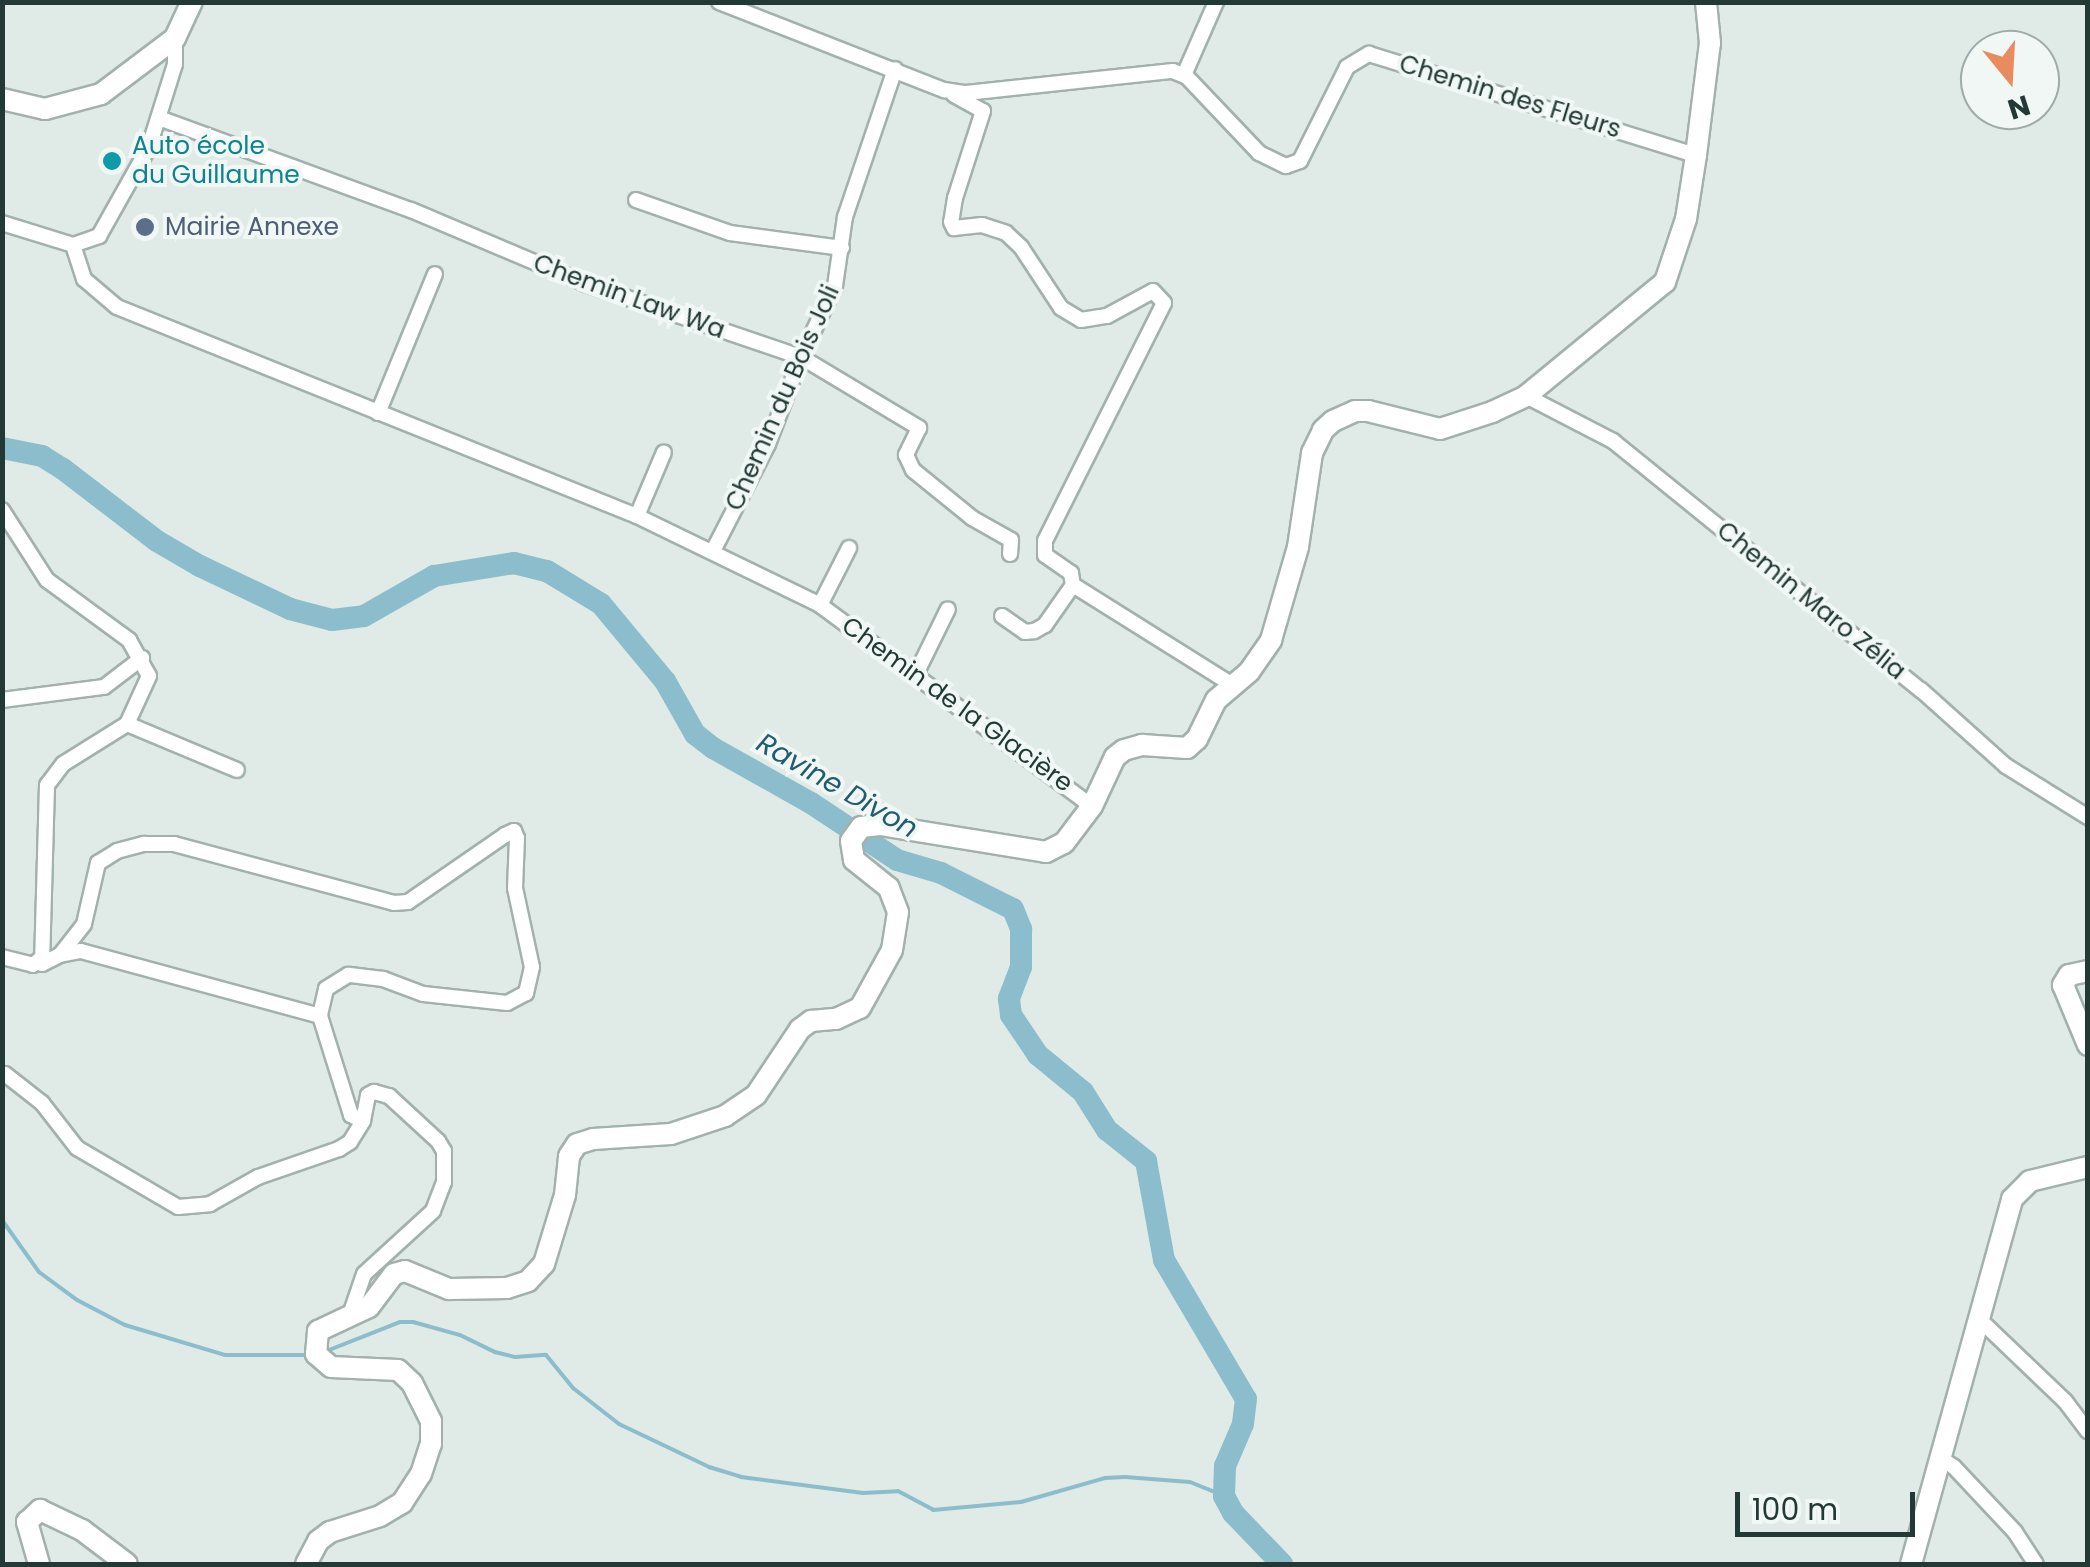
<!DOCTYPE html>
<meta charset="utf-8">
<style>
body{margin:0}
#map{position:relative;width:2090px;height:1567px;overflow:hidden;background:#e0eae6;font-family:Poppins,sans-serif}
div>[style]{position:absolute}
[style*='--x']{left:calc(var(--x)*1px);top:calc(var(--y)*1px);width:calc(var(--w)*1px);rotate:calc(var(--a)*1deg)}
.stream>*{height:4px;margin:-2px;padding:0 2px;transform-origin:2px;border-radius:2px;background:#8cbdcc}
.river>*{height:22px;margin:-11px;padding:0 11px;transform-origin:11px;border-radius:11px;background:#8cbdcc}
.roads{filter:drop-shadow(2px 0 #a3b1ad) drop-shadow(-2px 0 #a3b1ad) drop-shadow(0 2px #a3b1ad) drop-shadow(0 -2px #a3b1ad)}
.street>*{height:14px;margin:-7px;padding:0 7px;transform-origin:7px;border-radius:7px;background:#fff}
.secondary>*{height:20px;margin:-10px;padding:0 10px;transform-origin:10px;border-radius:10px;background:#fff}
.dots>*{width:28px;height:28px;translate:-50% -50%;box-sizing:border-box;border:5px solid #f0f7f4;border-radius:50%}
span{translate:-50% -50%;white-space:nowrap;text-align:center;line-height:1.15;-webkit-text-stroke:8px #f0f7f4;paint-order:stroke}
.street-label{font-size:25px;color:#223935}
.culture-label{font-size:25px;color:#0d838f}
.left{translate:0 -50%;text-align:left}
.service-label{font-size:25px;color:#4e5e75}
.water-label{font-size:28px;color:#215d71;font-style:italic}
.frame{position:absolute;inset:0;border:5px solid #223935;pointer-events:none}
.north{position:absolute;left:1960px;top:30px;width:100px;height:100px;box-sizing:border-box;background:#f0f7f4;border:2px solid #9eaba8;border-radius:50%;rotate:162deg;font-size:28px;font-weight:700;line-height:40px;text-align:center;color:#223935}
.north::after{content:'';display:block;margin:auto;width:35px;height:45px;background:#e88c60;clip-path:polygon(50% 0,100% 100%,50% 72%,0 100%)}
.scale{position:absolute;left:1735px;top:1492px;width:180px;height:45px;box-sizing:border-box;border:5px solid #223935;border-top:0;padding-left:12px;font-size:30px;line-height:35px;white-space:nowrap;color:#223935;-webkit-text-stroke:8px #f0f7f4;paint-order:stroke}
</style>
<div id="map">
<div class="stream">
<div style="--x:2;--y:1220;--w:64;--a:54.6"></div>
<div style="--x:39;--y:1272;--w:47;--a:36.4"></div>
<div style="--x:77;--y:1300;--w:54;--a:27.5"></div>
<div style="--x:125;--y:1325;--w:104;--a:16.7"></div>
<div style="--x:225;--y:1355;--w:85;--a:0"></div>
<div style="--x:324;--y:1352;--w:82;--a:-21.5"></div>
<div style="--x:400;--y:1322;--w:13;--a:0"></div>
<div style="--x:413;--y:1322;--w:49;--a:15.5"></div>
<div style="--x:460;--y:1335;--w:39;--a:26"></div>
<div style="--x:495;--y:1352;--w:21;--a:14"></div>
<div style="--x:515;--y:1357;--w:31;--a:-4"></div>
<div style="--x:546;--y:1355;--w:43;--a:50.7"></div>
<div style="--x:573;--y:1388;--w:58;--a:38"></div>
<div style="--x:619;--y:1424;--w:100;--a:25.5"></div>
<div style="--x:709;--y:1467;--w:34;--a:17"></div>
<div style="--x:741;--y:1477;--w:123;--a:7.5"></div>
<div style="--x:863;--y:1493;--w:35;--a:-3"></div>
<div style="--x:898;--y:1491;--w:40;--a:28"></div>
<div style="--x:933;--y:1510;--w:88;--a:-5.2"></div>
<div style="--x:1021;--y:1502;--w:87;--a:-15.9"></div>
<div style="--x:1105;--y:1478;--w:20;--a:-3"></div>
<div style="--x:1125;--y:1477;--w:65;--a:4.4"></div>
<div style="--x:1190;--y:1482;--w:37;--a:22"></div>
</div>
<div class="river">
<div style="--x:2;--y:448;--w:41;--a:11.3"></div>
<div style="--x:42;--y:456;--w:25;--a:32"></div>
<div style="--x:63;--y:469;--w:118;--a:37.5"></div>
<div style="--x:157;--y:541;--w:50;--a:30.2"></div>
<div style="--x:200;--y:566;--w:100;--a:25.5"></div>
<div style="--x:290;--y:609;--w:43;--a:14.7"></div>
<div style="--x:332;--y:620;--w:32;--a:-7"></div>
<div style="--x:364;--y:616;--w:81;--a:-29.7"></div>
<div style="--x:434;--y:576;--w:81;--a:-9.2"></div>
<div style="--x:514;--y:563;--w:34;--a:14"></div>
<div style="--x:547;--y:571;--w:63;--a:31.4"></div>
<div style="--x:601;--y:604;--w:100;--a:50.3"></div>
<div style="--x:665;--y:681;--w:61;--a:60.5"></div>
<div style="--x:695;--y:734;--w:23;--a:38"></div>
<div style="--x:713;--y:748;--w:112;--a:29.3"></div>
<div style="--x:811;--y:803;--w:103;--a:33.5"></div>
<div style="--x:897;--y:860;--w:46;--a:16.5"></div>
<div style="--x:941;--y:873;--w:80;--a:26.6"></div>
<div style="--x:1013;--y:909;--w:22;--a:68"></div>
<div style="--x:1021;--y:929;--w:38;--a:90"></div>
<div style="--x:1021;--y:967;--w:34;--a:111"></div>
<div style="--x:1009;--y:999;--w:16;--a:83"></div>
<div style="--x:1011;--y:1015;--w:48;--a:56"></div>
<div style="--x:1038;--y:1055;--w:58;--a:39.4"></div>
<div style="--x:1083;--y:1092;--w:45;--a:57.7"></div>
<div style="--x:1107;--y:1130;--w:50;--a:38.5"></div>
<div style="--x:1146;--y:1161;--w:101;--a:79.7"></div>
<div style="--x:1164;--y:1260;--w:161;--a:59.5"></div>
<div style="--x:1246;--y:1399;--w:25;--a:97"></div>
<div style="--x:1243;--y:1424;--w:46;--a:113.2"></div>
<div style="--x:1225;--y:1466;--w:30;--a:92"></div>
<div style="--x:1224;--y:1496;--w:19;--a:62"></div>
<div style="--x:1233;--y:1513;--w:71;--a:46.1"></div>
</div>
<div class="roads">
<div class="street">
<div style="--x:719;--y:2;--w:242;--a:21.4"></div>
<div style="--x:944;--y:90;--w:22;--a:8"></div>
<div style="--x:966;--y:93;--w:208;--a:-6.1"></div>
<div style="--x:1173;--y:71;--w:15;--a:23"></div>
<div style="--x:1187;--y:77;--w:105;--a:46.5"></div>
<div style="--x:1259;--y:153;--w:30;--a:26"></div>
<div style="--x:1286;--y:166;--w:15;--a:-20"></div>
<div style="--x:1300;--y:161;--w:105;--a:-63.4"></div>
<div style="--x:1347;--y:67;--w:26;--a:-31"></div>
<div style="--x:1369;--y:54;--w:342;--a:17.2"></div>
<div style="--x:1184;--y:75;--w:80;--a:-66.3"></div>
<div style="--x:954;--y:95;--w:33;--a:29"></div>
<div style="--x:983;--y:111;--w:91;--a:107.8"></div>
<div style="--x:955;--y:198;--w:24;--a:99"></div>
<div style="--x:951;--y:222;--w:7;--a:63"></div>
<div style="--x:954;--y:228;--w:28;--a:-6"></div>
<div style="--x:982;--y:225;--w:25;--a:18"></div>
<div style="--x:1006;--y:233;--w:21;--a:43"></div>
<div style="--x:1021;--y:247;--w:73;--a:56.7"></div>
<div style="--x:1061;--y:308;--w:23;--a:31"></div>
<div style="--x:1081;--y:320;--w:26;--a:-9"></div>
<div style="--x:1107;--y:316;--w:52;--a:-28.5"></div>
<div style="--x:1153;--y:291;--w:16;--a:47"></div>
<div style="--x:1164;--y:303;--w:266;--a:116.6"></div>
<div style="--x:1045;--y:541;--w:14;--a:90"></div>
<div style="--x:1045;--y:555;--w:32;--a:35"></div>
<div style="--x:1071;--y:573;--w:12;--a:81"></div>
<div style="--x:1073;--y:585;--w:49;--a:125"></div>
<div style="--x:1045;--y:625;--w:13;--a:151"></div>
<div style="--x:1034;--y:631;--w:9;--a:174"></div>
<div style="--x:1025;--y:632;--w:28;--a:-145"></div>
<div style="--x:159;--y:118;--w:268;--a:20.1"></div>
<div style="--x:411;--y:210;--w:190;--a:22.9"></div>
<div style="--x:586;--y:284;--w:227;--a:18.8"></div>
<div style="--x:801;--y:357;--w:138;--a:31"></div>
<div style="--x:919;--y:428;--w:30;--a:116"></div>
<div style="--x:906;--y:455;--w:17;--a:65"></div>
<div style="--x:913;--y:470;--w:76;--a:39.1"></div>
<div style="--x:972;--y:518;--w:45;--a:29.4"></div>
<div style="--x:1011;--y:540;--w:14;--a:94"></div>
<div style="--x:636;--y:200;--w:100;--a:19.3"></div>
<div style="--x:730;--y:233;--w:113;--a:7.6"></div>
<div style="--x:2;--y:223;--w:74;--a:17.2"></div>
<div style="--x:73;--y:245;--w:28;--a:-19"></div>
<div style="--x:99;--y:236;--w:102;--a:-60.7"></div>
<div style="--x:149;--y:147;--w:87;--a:-72.6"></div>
<div style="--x:175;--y:64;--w:26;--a:-90"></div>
<div style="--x:73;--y:245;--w:36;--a:72"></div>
<div style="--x:84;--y:279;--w:43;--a:40.3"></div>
<div style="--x:117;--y:307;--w:560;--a:21.9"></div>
<div style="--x:637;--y:516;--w:203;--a:25.9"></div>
<div style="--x:820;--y:605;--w:338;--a:36.5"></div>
<div style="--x:1526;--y:396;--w:98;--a:27.3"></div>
<div style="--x:1613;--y:441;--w:396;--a:39"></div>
<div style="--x:1921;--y:690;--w:114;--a:41.8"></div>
<div style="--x:2006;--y:766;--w:97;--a:31.9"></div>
<div style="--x:378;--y:413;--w:150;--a:-67.7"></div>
<div style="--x:2;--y:510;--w:83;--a:57.3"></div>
<div style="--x:47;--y:580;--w:102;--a:36.2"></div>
<div style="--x:129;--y:640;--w:41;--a:60.9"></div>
<div style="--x:149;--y:676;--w:53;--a:114.6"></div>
<div style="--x:127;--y:724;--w:75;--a:148"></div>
<div style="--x:63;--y:764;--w:26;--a:127"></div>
<div style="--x:47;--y:785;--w:179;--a:91.6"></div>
<div style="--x:42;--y:964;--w:20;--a:-27"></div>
<div style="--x:60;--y:955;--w:39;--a:-52"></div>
<div style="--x:84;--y:924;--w:63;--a:-77.1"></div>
<div style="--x:98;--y:863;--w:22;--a:-32"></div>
<div style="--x:117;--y:851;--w:28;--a:-15"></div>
<div style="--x:144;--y:844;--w:30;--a:0"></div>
<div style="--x:174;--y:844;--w:228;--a:15"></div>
<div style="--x:394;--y:903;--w:14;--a:-4"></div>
<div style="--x:408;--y:902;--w:118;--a:-34.6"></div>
<div style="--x:505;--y:835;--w:10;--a:-24"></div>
<div style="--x:514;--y:831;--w:8;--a:67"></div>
<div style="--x:517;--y:838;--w:50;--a:92.3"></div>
<div style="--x:515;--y:888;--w:81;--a:77.9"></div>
<div style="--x:532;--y:967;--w:27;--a:103"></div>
<div style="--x:526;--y:993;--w:21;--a:152"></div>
<div style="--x:507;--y:1003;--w:84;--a:-173.9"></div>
<div style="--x:423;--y:994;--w:43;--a:-159.4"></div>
<div style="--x:383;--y:979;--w:35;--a:-173"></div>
<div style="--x:348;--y:975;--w:26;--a:148"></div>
<div style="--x:326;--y:989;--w:28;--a:103"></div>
<div style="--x:320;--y:1016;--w:104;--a:72.6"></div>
<div style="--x:351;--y:1115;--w:13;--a:27"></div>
<div style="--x:363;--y:1121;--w:26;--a:-79"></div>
<div style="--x:368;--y:1095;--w:7;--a:-27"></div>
<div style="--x:374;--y:1092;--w:16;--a:15"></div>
<div style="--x:389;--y:1096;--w:67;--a:42.6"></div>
<div style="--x:438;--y:1141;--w:12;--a:59"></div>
<div style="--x:444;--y:1151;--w:31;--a:90"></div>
<div style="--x:444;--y:1182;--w:31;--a:111"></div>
<div style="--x:433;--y:1211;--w:93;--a:137.6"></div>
<div style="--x:364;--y:1274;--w:43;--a:108.9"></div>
<div style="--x:637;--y:516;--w:69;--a:-67.1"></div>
<div style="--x:713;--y:551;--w:120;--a:-62.8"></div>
<div style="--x:768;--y:444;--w:93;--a:-69.2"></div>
<div style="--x:801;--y:357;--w:79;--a:-64.4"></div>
<div style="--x:835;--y:286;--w:70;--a:-81.8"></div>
<div style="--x:845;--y:217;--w:156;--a:-71.3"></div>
<div style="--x:1073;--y:585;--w:190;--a:32.1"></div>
<div style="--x:820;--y:605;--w:64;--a:-63"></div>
<div style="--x:916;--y:674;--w:72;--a:-63.8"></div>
<div style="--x:2;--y:700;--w:103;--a:-7.3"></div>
<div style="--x:104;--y:687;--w:48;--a:-37.3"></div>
<div style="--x:127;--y:724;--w:119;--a:22.7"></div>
<div style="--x:60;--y:955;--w:21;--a:-11"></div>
<div style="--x:81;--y:951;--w:248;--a:15.2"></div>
<div style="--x:2;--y:957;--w:32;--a:14"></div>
<div style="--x:33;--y:965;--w:8;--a:-40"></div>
<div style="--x:5;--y:1074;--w:47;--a:38.1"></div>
<div style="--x:42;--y:1103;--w:57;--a:52.1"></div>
<div style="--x:77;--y:1148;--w:117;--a:30.3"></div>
<div style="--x:178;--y:1207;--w:32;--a:-5"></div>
<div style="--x:210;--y:1204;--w:55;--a:-29.4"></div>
<div style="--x:258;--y:1177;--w:86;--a:-19.1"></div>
<div style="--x:339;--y:1149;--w:13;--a:-32"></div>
<div style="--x:350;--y:1142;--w:25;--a:-58"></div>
<div style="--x:1978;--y:1318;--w:120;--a:43.7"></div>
<div style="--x:2065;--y:1401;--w:38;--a:53"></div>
<div style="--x:1939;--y:1457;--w:18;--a:34"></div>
<div style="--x:1954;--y:1467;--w:89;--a:46.8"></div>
<div style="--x:2015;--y:1532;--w:38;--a:57"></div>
</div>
<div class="secondary">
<div style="--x:2;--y:99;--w:44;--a:13.1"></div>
<div style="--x:45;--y:109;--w:58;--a:-15"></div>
<div style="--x:101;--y:94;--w:93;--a:-37.1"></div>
<div style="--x:175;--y:38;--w:40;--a:-65"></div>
<div style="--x:2088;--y:971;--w:19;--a:168"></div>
<div style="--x:2069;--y:975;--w:12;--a:121"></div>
<div style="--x:2063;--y:985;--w:65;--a:67.4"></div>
<div style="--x:39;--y:1564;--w:44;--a:-105.9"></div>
<div style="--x:27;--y:1522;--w:18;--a:-43"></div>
<div style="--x:40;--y:1510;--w:47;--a:25.5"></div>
<div style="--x:82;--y:1530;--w:56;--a:37.1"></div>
<div style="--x:306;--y:1564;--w:26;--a:-62"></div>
<div style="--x:318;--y:1541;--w:15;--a:-37"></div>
<div style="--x:330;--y:1532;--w:52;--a:-17.7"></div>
<div style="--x:380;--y:1516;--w:26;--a:-31"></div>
<div style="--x:402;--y:1503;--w:35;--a:-57"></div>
<div style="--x:421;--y:1474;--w:32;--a:-72"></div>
<div style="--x:431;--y:1444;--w:23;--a:-90"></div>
<div style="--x:431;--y:1421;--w:42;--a:-116.6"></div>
<div style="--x:412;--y:1383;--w:19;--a:-137"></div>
<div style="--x:398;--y:1370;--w:67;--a:-177.4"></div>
<div style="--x:331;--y:1367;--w:20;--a:-139"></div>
<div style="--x:316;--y:1354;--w:23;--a:-85"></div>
<div style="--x:318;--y:1331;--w:56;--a:-25.2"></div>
<div style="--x:369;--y:1307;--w:41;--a:-52.9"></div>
<div style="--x:394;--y:1274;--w:11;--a:-15"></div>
<div style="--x:405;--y:1271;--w:48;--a:22.2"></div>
<div style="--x:449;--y:1289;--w:58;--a:-1"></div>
<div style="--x:507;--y:1288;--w:22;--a:-18"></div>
<div style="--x:528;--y:1281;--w:23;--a:-47"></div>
<div style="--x:544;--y:1264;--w:72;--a:-73.1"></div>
<div style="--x:565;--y:1195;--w:39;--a:-84"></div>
<div style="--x:569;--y:1156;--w:14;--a:-56"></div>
<div style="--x:577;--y:1144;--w:17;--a:-17"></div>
<div style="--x:593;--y:1139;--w:78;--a:-3.7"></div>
<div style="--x:671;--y:1134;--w:57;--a:-18.4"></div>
<div style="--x:725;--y:1116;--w:37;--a:-34"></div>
<div style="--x:756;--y:1095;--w:79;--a:-56.3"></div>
<div style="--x:800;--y:1029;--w:14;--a:-36"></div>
<div style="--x:811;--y:1021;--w:25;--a:-5"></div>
<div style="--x:836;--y:1019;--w:26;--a:-25"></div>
<div style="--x:860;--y:1008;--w:66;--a:-61.1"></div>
<div style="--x:892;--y:950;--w:38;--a:-81"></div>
<div style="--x:898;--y:912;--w:26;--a:-111"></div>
<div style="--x:889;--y:888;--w:45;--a:-141.3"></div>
<div style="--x:854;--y:860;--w:19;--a:-99"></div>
<div style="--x:851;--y:841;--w:17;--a:-54"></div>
<div style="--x:861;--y:827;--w:19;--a:-6"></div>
<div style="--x:880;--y:825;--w:168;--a:9.2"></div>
<div style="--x:1046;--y:852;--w:20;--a:-27"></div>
<div style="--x:1064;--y:843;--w:46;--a:-52.9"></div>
<div style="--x:1092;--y:806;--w:54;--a:-64.9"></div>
<div style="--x:1115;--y:757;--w:11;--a:-38"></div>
<div style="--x:1124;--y:750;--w:19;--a:-16"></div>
<div style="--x:1142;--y:745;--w:45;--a:3.8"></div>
<div style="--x:1187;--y:748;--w:13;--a:-42"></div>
<div style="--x:1197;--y:739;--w:43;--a:-64"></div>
<div style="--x:1216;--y:700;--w:43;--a:-40.3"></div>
<div style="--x:1249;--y:672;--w:39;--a:-55"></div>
<div style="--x:1271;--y:640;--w:97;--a:-73.8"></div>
<div style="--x:1298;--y:547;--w:95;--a:-81.5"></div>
<div style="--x:1312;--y:453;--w:25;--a:-64"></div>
<div style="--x:1323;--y:430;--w:13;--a:-42"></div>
<div style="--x:1333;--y:421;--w:24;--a:-24"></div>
<div style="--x:1355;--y:411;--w:13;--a:0"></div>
<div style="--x:1368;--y:411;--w:74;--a:14"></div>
<div style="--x:1440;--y:429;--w:55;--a:-18.1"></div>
<div style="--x:1492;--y:412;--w:38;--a:-25"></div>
<div style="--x:1526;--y:396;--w:180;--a:-39.4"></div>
<div style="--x:1665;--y:282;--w:66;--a:-71.6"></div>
<div style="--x:1686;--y:219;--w:65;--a:-81.1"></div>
<div style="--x:1696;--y:155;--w:113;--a:-82.9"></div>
<div style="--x:1710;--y:43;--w:41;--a:-95.6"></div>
<div style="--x:1911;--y:1564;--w:379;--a:-74.5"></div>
<div style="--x:2012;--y:1199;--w:25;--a:-45"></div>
<div style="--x:2030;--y:1181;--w:60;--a:-13.6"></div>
</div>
</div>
<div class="dots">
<div style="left:112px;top:161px;background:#0f9aa8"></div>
<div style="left:145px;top:227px;background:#5c6f8a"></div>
</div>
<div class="street-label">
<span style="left:1510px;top:97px;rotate:17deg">Chemin des Fleurs</span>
<span style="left:629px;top:297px;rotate:20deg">Chemin Law Wa</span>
<span style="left:783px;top:398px;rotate:-66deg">Chemin du Bois Joli</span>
<span style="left:1811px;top:601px;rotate:39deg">Chemin Maro Zélia</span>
<span style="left:957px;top:705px;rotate:36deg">Chemin de la Glacière</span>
</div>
<div class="culture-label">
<span class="left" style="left:132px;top:161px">Auto école<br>du Guillaume</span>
</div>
<div class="service-label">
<span class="left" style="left:165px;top:227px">Mairie Annexe</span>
</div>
<div class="water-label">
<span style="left:837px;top:786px;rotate:30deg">Ravine Divon</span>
</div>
<div class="frame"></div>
<div class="north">N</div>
<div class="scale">100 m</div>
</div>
